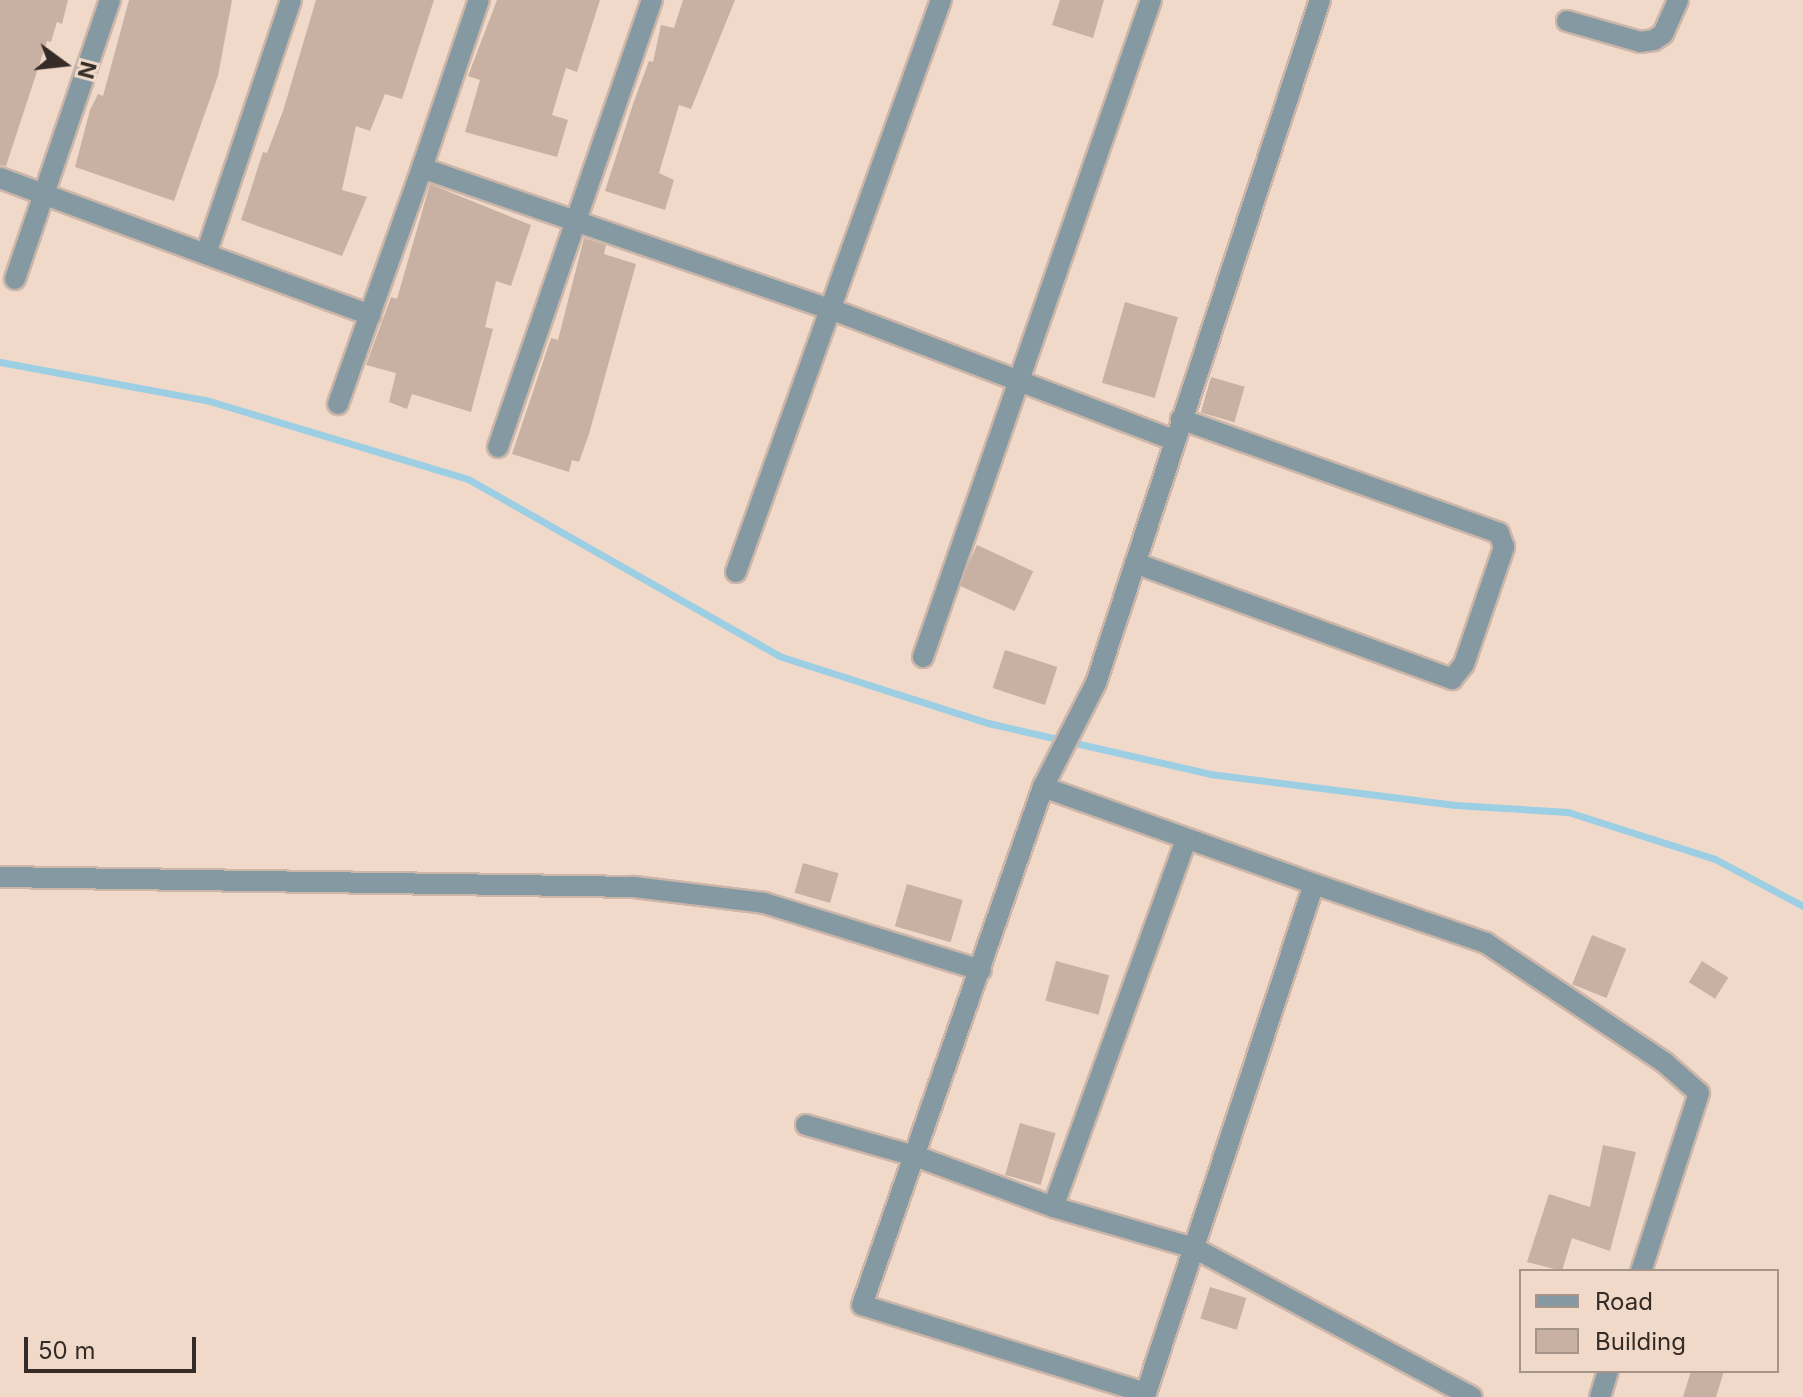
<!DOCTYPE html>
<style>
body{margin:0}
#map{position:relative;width:1803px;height:1397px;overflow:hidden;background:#f1d9ca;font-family:Inter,sans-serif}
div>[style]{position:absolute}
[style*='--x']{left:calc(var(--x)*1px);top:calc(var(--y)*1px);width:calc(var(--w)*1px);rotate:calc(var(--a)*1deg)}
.stream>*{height:7px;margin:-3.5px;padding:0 3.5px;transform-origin:3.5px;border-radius:3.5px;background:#9ccee4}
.building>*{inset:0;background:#c8b1a2;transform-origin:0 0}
.roads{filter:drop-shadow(2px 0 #cbb6a9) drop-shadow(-2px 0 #cbb6a9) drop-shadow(0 2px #cbb6a9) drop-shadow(0 -2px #cbb6a9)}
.minor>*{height:20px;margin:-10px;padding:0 10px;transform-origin:10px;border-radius:10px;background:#8499a2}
span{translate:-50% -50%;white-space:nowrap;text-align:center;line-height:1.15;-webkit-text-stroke:7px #f1d9ca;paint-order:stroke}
.legend{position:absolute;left:1519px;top:1269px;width:260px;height:104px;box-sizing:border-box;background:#f1d9ca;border:2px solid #a69489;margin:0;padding:10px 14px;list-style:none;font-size:24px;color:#352c27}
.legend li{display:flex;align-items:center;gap:16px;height:40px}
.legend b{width:40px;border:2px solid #a69489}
.north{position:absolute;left:24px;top:24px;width:80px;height:80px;-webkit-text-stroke:6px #f1d9ca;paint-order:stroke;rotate:105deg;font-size:22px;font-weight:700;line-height:32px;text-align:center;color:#352c27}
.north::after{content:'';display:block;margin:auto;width:28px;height:36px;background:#352c27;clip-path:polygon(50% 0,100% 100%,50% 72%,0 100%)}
.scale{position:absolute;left:24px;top:1337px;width:172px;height:36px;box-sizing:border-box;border:4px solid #352c27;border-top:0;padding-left:10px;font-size:24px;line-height:28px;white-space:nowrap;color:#352c27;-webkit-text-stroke:6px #f1d9ca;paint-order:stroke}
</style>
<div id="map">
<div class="stream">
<div style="--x:0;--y:362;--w:209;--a:10.5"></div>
<div style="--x:206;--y:400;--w:274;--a:16.8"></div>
<div style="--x:468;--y:479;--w:358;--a:29.6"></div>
<div style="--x:779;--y:656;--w:219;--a:17.8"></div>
<div style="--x:988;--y:723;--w:228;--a:12.9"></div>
<div style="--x:1210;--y:774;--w:247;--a:7.2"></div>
<div style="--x:1455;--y:805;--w:113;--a:3.5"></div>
<div style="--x:1568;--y:812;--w:154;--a:17.7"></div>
<div style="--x:1715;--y:859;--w:100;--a:28.1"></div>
</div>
<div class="building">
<div style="clip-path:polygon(0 0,68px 0,62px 24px,57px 22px,51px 42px,47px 41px,6px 166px,0 165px)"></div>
<div style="clip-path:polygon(129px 0,232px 0,218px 76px,174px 201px,75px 167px,90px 110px,98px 94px,103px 96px)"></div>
<div style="clip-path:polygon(316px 0,434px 0,402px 99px,385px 94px,370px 131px,356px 126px,342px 190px,367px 197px,342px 256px,241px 220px,263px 152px,267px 153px,283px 111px)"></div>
<div style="clip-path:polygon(497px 0,600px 0,577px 72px,566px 68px,552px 115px,568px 120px,557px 157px,465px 132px,480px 80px,468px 76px)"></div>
<div style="clip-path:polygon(683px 0,735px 0,691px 109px,679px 105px,659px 173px,674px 180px,665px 210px,605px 191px,633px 104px,649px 61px,653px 62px,661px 25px,674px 28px)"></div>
<div style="clip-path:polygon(1060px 0,1104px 0,1093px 38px,1052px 25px)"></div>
<div style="clip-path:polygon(430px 184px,531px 225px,511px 286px,496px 281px,485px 327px,493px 329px,471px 412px,412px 394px,407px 409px,389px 402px,396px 373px,366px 365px,391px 297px,397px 299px)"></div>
<div style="clip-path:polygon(584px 238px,606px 245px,604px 254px,636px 264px,589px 434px,579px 462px,572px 460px,569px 472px,512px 454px,551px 338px,558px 340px)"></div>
<div style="left:1125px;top:302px;width:55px;height:84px;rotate:16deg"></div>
<div style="left:1211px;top:377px;width:35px;height:37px;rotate:16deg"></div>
<div style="left:977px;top:545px;width:62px;height:44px;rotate:25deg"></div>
<div style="left:1005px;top:650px;width:55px;height:40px;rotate:18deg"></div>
<div style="left:803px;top:863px;width:37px;height:31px;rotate:16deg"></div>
<div style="left:907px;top:884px;width:58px;height:44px;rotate:16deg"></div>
<div style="left:1592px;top:935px;width:37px;height:53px;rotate:22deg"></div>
<div style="left:1056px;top:961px;width:55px;height:41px;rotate:15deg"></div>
<div style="left:1702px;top:961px;width:31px;height:25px;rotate:32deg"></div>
<div style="left:1020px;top:1123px;width:37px;height:54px;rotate:16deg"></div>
<div style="clip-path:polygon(1603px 1145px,1636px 1152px,1610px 1251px,1572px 1238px,1562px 1271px,1527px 1262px,1549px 1194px,1590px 1207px)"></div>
<div style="left:1210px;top:1287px;width:38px;height:33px;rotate:17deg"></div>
<div style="clip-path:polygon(1691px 1371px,1724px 1371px,1716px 1397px,1683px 1397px)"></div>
</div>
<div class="roads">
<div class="minor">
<div style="--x:1567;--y:21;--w:76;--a:16"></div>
<div style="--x:1640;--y:42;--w:14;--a:-8"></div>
<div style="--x:1654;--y:40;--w:11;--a:-34"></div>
<div style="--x:1663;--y:34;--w:37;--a:-66"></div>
<div style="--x:422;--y:168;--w:177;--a:-71.3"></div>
<div style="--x:0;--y:178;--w:395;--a:20.3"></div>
<div style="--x:206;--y:254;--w:268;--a:-71.5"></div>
<div style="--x:15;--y:279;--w:295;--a:-71.2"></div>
<div style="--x:338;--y:404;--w:251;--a:-70.4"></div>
<div style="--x:422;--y:168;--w:435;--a:19.1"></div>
<div style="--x:833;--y:310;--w:365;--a:20.9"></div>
<div style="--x:498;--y:447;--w:473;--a:-71"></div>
<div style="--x:1135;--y:563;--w:338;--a:20.1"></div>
<div style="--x:1452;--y:679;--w:19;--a:-51"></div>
<div style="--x:1464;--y:664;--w:124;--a:-71.1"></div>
<div style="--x:1504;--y:547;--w:15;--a:-110"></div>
<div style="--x:1499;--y:533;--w:338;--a:-160.3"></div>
<div style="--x:736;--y:572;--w:608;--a:-70.28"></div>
<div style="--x:923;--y:657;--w:695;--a:-70.86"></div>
<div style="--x:1043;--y:787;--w:288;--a:19.7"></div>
<div style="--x:1314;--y:884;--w:536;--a:108.27"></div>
<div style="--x:1146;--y:1393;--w:297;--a:-162.8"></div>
<div style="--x:862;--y:1305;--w:549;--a:-70.74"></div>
<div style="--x:1043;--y:787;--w:117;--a:-63"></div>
<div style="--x:1096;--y:683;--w:719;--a:-71.84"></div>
<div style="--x:1186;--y:840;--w:390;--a:109.9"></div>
<div style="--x:1053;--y:1207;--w:147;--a:16.2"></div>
<div style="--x:1194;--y:1248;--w:315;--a:28.2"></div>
<div style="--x:0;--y:877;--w:634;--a:0.9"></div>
<div style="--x:634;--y:887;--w:131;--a:7"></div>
<div style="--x:764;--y:903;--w:227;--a:17.2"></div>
<div style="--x:1314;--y:884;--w:182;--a:18.9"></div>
<div style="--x:1486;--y:943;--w:216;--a:33.8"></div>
<div style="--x:1665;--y:1063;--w:45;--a:41.4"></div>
<div style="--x:1699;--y:1093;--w:187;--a:108"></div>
<div style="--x:806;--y:1125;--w:116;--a:15.9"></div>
<div style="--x:918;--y:1157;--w:144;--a:20.3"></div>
<div style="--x:1600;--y:1397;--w:27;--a:-73"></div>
</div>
</div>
<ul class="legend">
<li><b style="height:10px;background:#8499a2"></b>Road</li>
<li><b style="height:22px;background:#c8b1a2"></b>Building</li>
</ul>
<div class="north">N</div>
<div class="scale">50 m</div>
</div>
